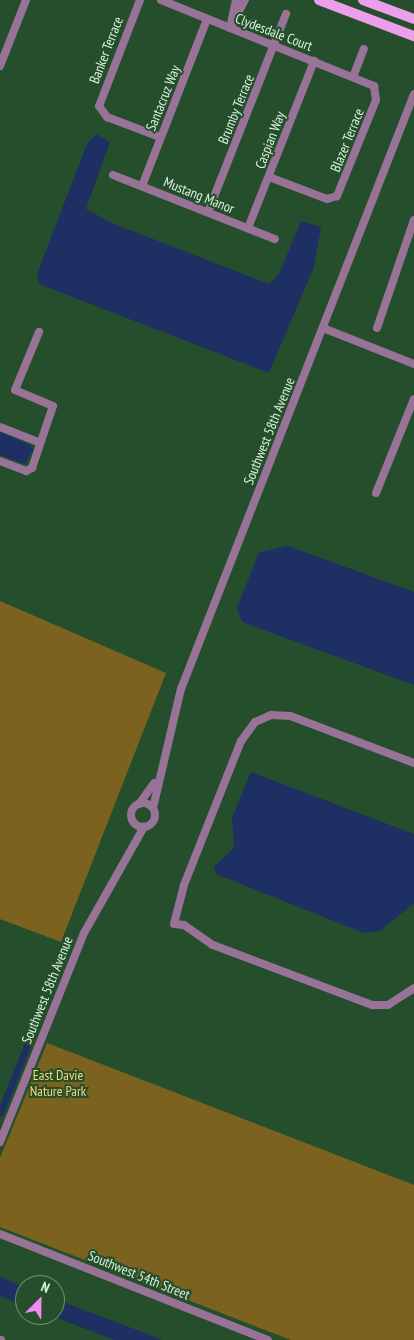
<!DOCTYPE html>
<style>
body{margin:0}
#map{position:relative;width:414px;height:1340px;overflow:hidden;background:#254f2c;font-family:"PT Sans Narrow",sans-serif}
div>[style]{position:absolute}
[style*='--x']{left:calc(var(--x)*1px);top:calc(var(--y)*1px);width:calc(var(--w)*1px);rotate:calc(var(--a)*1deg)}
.green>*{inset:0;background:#7b621f}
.water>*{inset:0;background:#1e2f63}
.canal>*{height:7px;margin:-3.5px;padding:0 3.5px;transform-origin:3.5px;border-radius:3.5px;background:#1e2f63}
.minor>*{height:8px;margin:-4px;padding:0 4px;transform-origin:4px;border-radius:4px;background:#997397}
.minor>.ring{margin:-4px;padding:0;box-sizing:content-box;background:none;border:8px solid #997397;border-radius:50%}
.major>*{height:10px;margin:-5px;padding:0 5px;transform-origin:5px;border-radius:5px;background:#eb9ee9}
span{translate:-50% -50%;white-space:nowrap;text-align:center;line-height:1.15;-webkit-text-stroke:4px #254f2c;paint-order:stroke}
.street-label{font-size:14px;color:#dbf2dd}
.park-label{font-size:14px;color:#fdd573}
.north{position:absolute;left:15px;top:1275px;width:50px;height:50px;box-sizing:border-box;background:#254f2c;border:1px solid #6e9073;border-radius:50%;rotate:23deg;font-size:14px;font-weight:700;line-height:20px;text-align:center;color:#dbf2dd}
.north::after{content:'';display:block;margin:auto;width:18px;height:22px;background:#f38af1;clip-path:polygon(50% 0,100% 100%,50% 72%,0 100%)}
</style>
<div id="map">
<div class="green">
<div style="clip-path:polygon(0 601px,166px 673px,61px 942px,0 919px)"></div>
<div style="clip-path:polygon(47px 1043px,414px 1185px,414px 1340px,291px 1340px,0 1227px,0 1158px)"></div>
</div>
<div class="water">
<div style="clip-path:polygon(96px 134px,110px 142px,86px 209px,112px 223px,269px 284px,279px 274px,301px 221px,321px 227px,314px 267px,269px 373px,39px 284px,37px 274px,87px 144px)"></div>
<div style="clip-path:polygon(0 432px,30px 445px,33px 450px,25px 464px,0 455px)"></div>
<div style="clip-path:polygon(288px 546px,414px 592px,414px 685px,242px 622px,237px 608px,259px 552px)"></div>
<div style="clip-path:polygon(251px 772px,414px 834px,414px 903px,380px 931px,364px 933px,216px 874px,214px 867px,234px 848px,232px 818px)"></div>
<div style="clip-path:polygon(0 1277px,25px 1287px,25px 1306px,0 1296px)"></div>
<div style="clip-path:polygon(55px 1299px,145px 1333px,162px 1340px,115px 1340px,49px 1315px,55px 1315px)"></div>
</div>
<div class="canal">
<div style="--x:0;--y:1113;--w:94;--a:-68.1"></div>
</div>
<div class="minor">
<div style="--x:140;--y:0;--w:114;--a:111.1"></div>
<div style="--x:99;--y:106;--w:14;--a:54"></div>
<div style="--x:107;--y:117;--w:57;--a:20.7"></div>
<div style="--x:161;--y:0;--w:230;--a:22"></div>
<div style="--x:374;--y:86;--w:14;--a:82"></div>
<div style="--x:376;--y:100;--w:104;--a:112.1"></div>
<div style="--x:337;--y:196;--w:10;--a:163"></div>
<div style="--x:327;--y:199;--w:62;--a:-159.2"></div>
<div style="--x:230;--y:28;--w:32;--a:-62"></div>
<div style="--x:230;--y:28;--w:29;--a:-78"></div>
<div style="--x:0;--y:66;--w:71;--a:-68.5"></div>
<div style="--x:353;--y:77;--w:30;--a:-69"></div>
<div style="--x:113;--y:175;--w:174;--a:21.6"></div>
<div style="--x:142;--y:186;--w:179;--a:-68.7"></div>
<div style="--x:208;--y:212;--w:213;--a:-68.5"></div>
<div style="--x:248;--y:228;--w:180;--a:-68.4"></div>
<div style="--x:323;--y:328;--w:98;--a:21.6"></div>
<div style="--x:377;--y:328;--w:114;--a:-71.1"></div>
<div style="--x:0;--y:427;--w:41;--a:21.5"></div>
<div style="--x:0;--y:461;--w:28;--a:21"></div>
<div style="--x:26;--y:471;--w:7;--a:-27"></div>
<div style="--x:32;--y:468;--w:65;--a:-71.3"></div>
<div style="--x:53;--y:406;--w:41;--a:-157.2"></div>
<div style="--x:15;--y:390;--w:63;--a:-67.5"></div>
<div style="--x:376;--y:493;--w:101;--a:-68"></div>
<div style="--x:414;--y:763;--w:133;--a:-159.2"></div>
<div style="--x:290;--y:716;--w:19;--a:-177"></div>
<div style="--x:271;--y:715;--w:17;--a:156"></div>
<div style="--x:255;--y:722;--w:24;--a:126"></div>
<div style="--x:241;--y:741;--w:155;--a:111.6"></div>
<div style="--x:184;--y:885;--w:40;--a:104.4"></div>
<div style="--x:174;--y:924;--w:10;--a:6"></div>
<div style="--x:184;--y:925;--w:35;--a:35"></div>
<div style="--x:213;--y:945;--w:170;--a:20.7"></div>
<div style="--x:372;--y:1005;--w:16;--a:0"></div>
<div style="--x:388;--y:1005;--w:31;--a:-33"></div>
<div class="ring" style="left:131px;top:803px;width:16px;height:16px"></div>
<div style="--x:139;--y:804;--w:26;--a:-54"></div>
<div style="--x:153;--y:808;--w:122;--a:-76.8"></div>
<div style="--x:181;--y:689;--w:639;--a:-68.61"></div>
<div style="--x:0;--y:1142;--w:225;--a:-68.1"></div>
<div style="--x:84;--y:933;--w:122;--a:-60.5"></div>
<div style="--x:0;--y:1234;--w:288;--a:21.6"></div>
<div style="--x:0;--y:1340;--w:1;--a:0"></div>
</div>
<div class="major">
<div style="--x:319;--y:0;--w:102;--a:20.8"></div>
<div style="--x:363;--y:0;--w:54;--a:20.4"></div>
</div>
<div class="street-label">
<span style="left:274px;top:32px;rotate:21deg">Clydesdale Court</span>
<span style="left:106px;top:50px;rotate:-69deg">Banker Terrace</span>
<span style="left:163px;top:98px;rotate:-68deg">Santacruz Way</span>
<span style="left:236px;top:109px;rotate:-68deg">Brumby Terrace</span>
<span style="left:270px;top:140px;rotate:-69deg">Caspian Way</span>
<span style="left:347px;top:140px;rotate:-68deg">Blazer Terrace</span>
<span style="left:199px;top:195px;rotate:22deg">Mustang Manor</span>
<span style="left:269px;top:431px;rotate:-68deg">Southwest 58th Avenue</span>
<span style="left:47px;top:990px;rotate:-68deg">Southwest 58th Avenue</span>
<span style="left:139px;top:1275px;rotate:22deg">Southwest 54th Street</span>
</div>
<div class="park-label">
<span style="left:58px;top:1083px">East Davie<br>Nature Park</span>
</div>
<div class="north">N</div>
</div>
